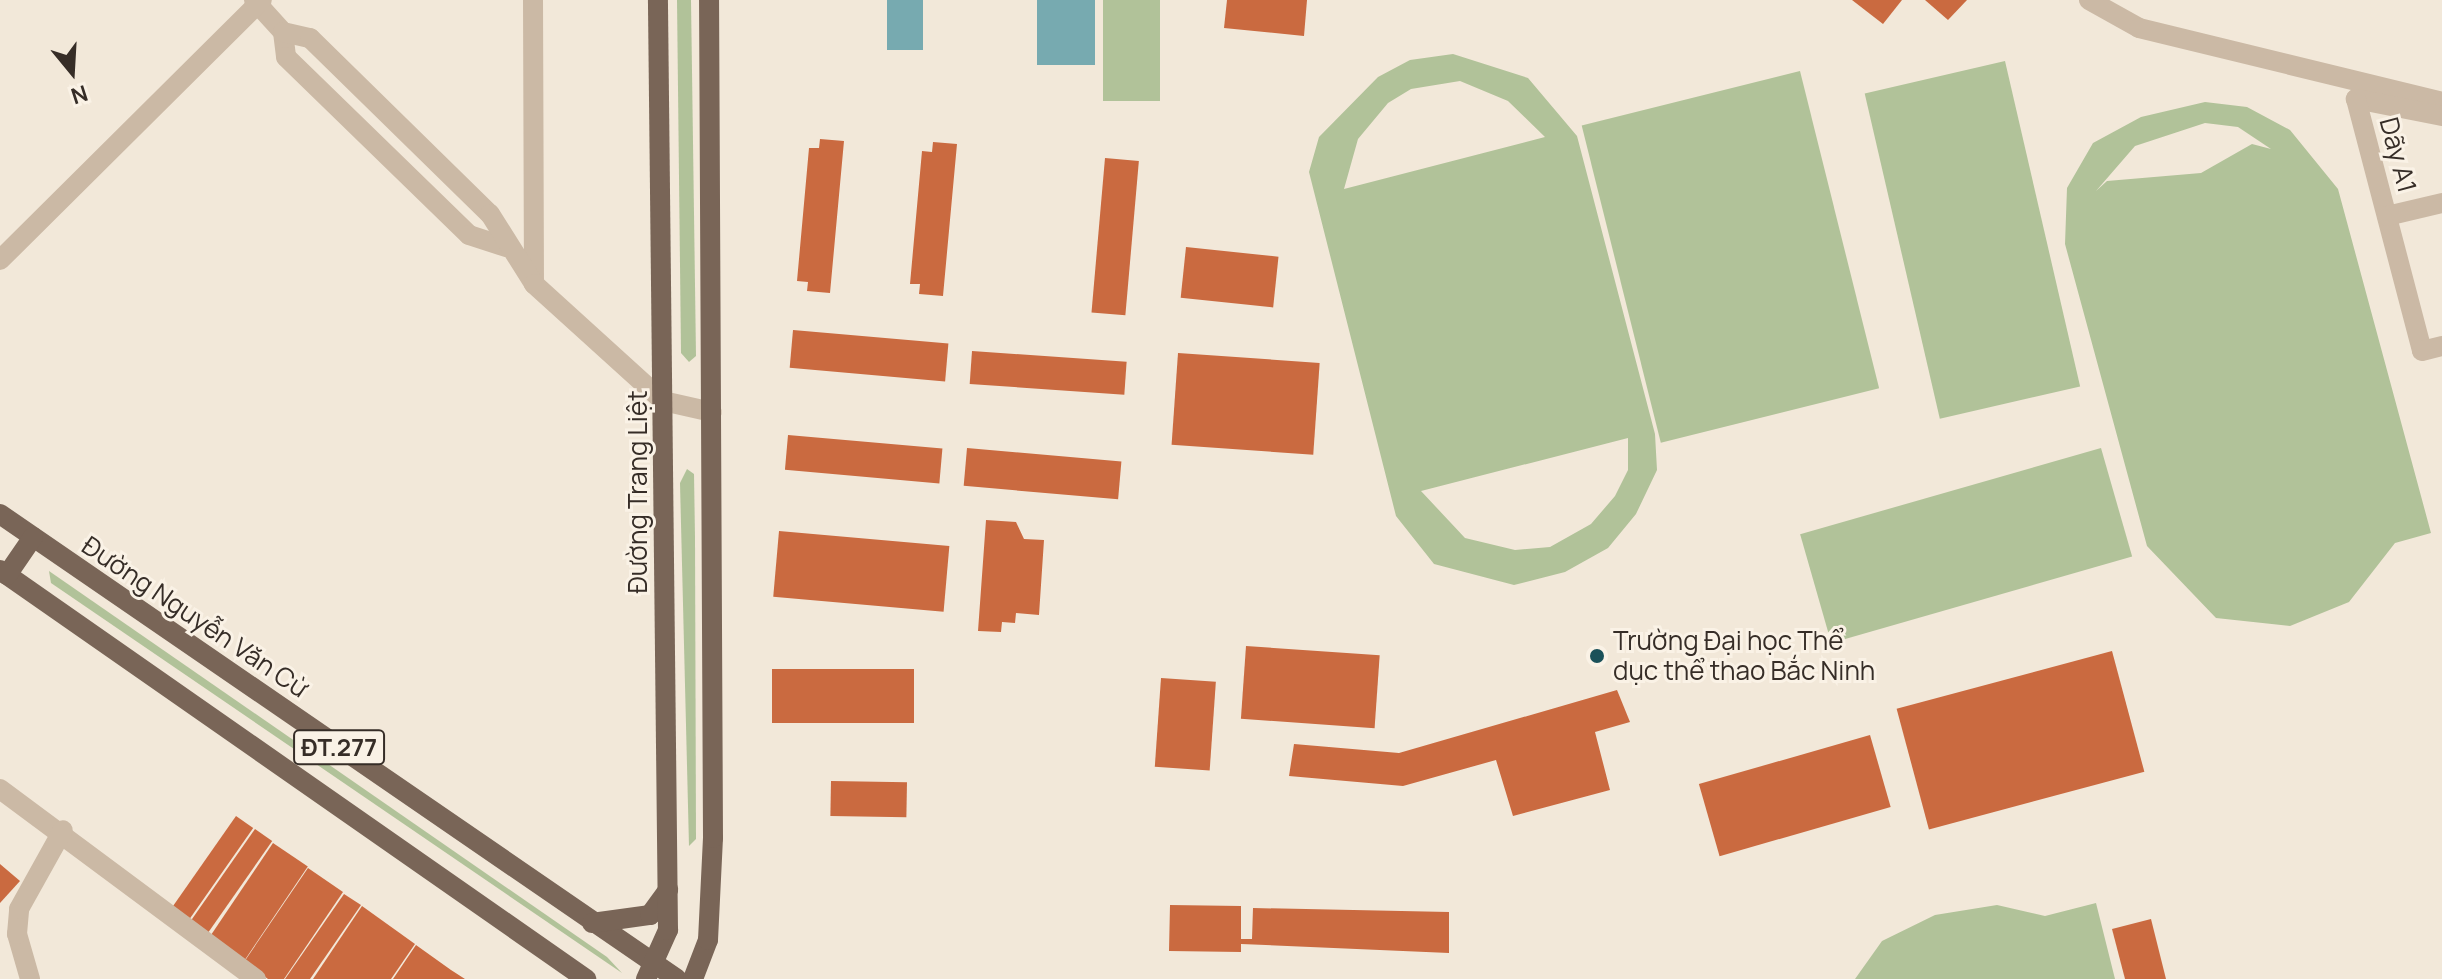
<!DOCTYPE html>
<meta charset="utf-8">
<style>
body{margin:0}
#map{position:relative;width:2442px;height:979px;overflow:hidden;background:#f2e8d9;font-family:Manrope,sans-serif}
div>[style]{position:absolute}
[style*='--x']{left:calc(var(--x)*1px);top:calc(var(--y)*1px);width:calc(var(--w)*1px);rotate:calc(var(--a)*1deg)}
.green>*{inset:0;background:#b1c299;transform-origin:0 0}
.water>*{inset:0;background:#77aab0;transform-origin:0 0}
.building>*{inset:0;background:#ca6a40;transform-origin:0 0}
.minor>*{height:20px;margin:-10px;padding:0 10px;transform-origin:10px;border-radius:10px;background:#cbb9a5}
.major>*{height:20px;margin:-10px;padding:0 10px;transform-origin:10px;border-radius:10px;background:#796557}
.dots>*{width:22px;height:22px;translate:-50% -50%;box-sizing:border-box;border:4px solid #faf2e6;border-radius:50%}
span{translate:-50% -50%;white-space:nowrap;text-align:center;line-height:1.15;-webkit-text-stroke:6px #faf2e6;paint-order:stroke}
.shield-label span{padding:2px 6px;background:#faf2e6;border:2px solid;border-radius:6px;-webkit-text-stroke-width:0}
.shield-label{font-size:24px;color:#362d27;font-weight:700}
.street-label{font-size:26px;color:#362d27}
.poi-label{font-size:26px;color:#362d27}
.left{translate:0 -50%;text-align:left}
.north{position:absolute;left:32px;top:32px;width:80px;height:80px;-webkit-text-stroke:6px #faf2e6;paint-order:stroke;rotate:162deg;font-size:22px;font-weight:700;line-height:32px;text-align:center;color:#362d27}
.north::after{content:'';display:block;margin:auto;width:28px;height:36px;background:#362d27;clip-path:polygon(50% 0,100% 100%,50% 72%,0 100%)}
</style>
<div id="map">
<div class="green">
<div style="clip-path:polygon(677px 0,691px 0,696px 356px,689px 362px,681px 353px)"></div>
<div style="left:1103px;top:0;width:57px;height:101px"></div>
<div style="clip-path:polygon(evenodd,1453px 54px,1528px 78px,1577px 136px,1655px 434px,1657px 470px,1636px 514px,1608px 548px,1565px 572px,1514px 585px,1434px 564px,1396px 516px,1309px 172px,1319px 137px,1378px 77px,1410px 60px,1453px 54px,1460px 81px,1508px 101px,1545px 137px,1344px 189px,1358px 139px,1388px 103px,1411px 89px,1460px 81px,1453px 54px,1628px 438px,1628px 470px,1615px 496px,1591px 524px,1550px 547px,1515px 550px,1465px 538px,1421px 491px,1628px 438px)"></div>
<div style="left:2005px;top:61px;width:334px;height:144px;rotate:77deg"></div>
<div style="left:1800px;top:71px;width:327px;height:225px;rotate:76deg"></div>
<div style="clip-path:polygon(evenodd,2205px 102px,2247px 107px,2290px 130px,2338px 189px,2431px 533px,2395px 543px,2349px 602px,2290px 626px,2216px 618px,2147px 546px,2065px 244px,2067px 188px,2093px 143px,2141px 117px,2205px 102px,2205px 123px,2238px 127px,2271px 149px,2252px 144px,2201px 173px,2107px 181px,2096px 191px,2135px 146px,2205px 123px)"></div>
<div style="left:2101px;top:448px;width:113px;height:313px;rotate:74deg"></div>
<div style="clip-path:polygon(687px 469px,694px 474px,695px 538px,696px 839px,689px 846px,680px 483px)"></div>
<div style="clip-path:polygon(49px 571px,607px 957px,622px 973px,51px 583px)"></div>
<div style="clip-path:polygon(2096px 903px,2115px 979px,1855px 979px,1882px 941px,1935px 915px,1997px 905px,2045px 916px)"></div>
</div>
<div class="water">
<div style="left:887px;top:0;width:36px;height:50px"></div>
<div style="left:1037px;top:0;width:58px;height:65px"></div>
</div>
<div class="building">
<div style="clip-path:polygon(1227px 0,1307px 0,1304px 36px,1224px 28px)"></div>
<div style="clip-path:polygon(1852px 0,1902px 0,1883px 24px)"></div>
<div style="clip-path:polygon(1925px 0,1967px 0,1948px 20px)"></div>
<div style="clip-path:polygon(820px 139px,844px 141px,830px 293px,807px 291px,808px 282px,797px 281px,809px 148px,819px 148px)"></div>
<div style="clip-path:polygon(933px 142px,957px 144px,943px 296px,919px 294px,920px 284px,910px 284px,922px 151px,932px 152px)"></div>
<div style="left:1105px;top:158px;width:34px;height:155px;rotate:5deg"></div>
<div style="left:1186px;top:247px;width:93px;height:51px;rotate:6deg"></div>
<div style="left:793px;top:330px;width:156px;height:38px;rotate:5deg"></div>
<div style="left:972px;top:351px;width:155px;height:33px;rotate:4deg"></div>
<div style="left:1178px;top:353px;width:142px;height:92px;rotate:4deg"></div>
<div style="left:788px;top:435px;width:155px;height:35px;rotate:5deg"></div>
<div style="left:967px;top:448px;width:155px;height:38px;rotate:5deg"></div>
<div style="clip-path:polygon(986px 520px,1016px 522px,1024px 539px,1044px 540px,1039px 615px,1016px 613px,1015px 623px,1002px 622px,1001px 632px,978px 631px)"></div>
<div style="left:779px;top:531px;width:171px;height:66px;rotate:5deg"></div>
<div style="left:1246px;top:646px;width:134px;height:73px;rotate:4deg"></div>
<div style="left:2112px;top:651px;width:125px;height:223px;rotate:75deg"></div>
<div style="left:772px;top:669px;width:142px;height:54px"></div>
<div style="left:1161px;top:678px;width:55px;height:89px;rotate:4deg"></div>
<div style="clip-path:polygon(1617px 690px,1630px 722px,1595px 732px,1610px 790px,1513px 816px,1496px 760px,1403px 786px,1289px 776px,1294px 744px,1399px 753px)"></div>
<div style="left:1870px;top:735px;width:75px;height:178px;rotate:74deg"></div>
<div style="left:831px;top:781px;width:76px;height:35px;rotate:1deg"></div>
<div style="left:236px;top:816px;width:21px;height:114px;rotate:35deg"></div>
<div style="left:255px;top:829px;width:21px;height:114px;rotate:35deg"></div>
<div style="left:273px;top:843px;width:42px;height:113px;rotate:34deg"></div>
<div style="clip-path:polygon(0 864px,20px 881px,0 903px)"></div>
<div style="clip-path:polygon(308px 868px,343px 892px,284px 979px,268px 979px,244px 962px)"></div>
<div style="clip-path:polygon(344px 894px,361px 905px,310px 979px,285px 979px)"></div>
<div style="clip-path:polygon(1170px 905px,1241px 906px,1241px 939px,1252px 939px,1253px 908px,1449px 912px,1449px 953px,1241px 944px,1241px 952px,1169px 951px)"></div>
<div style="clip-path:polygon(362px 906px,415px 944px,391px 979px,313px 979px)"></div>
<div style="clip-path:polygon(2151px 919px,2166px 979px,2125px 979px,2112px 929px)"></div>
<div style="clip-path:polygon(416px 945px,451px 970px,465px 979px,393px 979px)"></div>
</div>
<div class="minor">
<div style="--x:254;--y:0;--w:43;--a:47.8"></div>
<div style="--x:283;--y:32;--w:25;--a:83"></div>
<div style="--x:286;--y:57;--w:255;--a:44.2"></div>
<div style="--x:469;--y:235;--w:39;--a:18"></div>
<div style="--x:533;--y:0;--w:284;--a:89.8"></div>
<div style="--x:2089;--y:0;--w:57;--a:29.2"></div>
<div style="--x:2139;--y:28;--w:312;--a:13.7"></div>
<div style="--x:283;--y:32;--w:28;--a:13"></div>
<div style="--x:310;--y:38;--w:252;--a:44.4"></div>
<div style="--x:490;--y:214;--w:83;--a:57.8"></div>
<div style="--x:534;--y:284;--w:174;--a:42.2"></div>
<div style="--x:663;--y:401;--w:50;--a:12.7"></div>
<div style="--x:2442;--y:116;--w:88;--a:-168.8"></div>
<div style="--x:2356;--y:99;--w:260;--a:75.3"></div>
<div style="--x:2422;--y:351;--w:21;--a:-14"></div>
<div style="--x:2387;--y:216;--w:57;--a:-13.3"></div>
<div style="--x:0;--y:260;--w:369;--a:-44.8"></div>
<div style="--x:0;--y:789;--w:319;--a:36.6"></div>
<div style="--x:30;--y:979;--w:47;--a:-106.1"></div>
<div style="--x:17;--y:934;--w:25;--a:-85"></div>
<div style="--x:19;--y:909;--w:90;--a:-60.9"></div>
</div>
<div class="major">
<div style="--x:0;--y:514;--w:821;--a:34.48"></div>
<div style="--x:0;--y:570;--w:715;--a:34.91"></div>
<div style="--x:7;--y:575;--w:46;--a:-55.6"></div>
<div style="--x:592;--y:923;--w:59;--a:-7.9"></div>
<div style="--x:650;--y:915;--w:31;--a:-54"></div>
<div style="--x:646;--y:979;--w:54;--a:-65.8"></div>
<div style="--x:668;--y:930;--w:930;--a:-90.62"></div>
<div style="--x:693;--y:979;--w:42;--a:-69"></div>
<div style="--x:708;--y:940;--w:102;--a:-87.2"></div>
<div style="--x:713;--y:838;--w:838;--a:-90.27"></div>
</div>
<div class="dots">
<div style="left:1597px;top:656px;background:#1b5159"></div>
</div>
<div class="shield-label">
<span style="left:339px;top:747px">ĐT.277</span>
</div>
<div class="street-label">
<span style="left:2398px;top:155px;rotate:75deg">Dãy A1</span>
<span style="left:638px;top:492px;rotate:-90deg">Đường Trang Liệt</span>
<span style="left:195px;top:617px;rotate:34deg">Đường Nguyễn Văn Cừ</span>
</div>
<div class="poi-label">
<span class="left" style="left:1613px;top:656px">Trường Đại học Thể<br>dục thể thao Bắc Ninh</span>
</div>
<div class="north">N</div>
</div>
